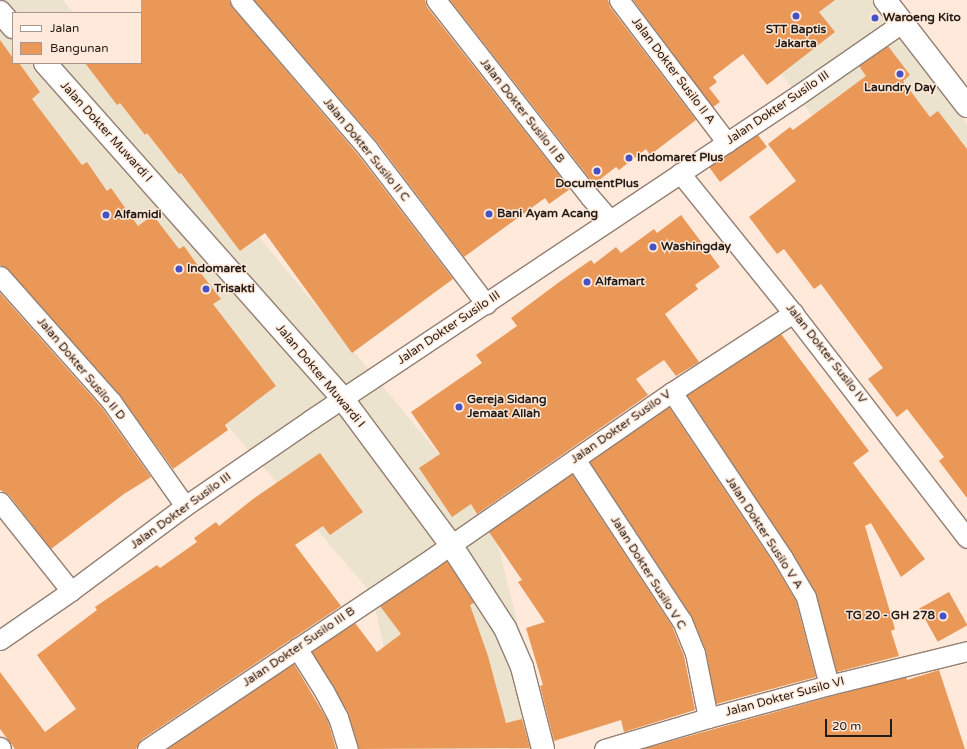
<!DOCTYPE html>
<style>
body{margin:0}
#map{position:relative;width:967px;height:749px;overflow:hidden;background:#ffe9da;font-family:"Varela Round",sans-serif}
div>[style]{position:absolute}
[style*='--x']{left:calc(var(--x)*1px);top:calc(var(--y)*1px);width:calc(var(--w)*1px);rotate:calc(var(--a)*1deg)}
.commercial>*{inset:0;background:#ece3ce}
.building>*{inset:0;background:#e99858;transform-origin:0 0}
.roads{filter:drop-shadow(1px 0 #937f72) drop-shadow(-1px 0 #937f72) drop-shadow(0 1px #937f72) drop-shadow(0 -1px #937f72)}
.minor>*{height:19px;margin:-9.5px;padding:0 9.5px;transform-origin:9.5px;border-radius:9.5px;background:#fff}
.tertiary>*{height:22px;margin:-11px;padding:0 11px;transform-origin:11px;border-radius:11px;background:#fff}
.dots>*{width:11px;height:11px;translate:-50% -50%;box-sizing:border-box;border:2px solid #ffe9da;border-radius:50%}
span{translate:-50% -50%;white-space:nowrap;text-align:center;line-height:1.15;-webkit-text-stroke:3px #ffe9da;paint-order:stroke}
.poi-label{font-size:12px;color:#231c16;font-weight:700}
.left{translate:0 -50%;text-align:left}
.right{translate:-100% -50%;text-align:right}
.street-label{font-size:12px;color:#231c16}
.legend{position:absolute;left:12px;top:12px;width:130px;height:52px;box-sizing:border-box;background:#ffe9da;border:1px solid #a7978c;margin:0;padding:5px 7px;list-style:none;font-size:12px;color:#231c16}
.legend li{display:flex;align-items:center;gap:8px;height:20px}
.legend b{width:20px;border:1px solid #a7978c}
.scale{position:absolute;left:825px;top:719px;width:67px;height:18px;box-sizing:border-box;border:2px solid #231c16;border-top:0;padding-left:5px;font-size:12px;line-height:14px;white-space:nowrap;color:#231c16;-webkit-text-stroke:3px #ffe9da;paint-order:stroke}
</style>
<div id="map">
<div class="commercial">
<div style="clip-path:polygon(0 0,63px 0,74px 13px,13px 13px,13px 63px,115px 63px,491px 517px,549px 749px,406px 749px,372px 594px,0 160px)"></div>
<div style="clip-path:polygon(727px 0,873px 0,967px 124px,967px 326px)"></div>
</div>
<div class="building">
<div style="clip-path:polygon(141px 0,229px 0,232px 7px,359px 156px,453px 279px,352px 353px,265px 233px,240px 251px,181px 173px,179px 174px,147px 133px,145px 135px,120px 103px,117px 105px,85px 63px,141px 63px)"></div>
<div style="clip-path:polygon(254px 0,425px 0,427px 7px,570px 189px,549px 204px,545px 198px,464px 257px,377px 142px)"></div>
<div style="clip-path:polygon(450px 0,608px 0,610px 7px,696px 120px,650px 155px,646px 149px,619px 170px,616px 167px,594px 184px)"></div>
<div style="clip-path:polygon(633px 0,835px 0,819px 12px,835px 32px,767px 85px,743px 54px,713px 77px,717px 82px,709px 88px,720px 102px,713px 107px)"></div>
<div style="clip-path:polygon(0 40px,13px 58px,13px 63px,19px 63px,40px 92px,32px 99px,82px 165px,87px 162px,107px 191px,111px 188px,138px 226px,153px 215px,179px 249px,184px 246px,201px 270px,199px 271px,221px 299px,213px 304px,276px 386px,225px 425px,228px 430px,173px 469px,119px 394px,8px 269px,0 265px)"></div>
<div style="clip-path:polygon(888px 46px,910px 75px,903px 81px,930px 117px,938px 111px,967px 149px,967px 498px,939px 461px,944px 457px,907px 409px,897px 417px,868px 379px,883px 368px,821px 284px,814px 289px,784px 249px,777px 254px,749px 217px,796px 181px,768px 144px,790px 127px,793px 130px,866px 76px,859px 66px)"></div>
<div style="clip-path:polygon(758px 135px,767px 147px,720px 182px,709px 167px)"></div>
<div style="clip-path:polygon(681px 215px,720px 267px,695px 285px,698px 289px,665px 314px,699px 362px,676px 376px,664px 360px,636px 379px,648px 395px,477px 514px,471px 504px,452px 517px,419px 468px,440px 454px,411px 412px,482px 363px,476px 355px,517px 326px,511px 318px,562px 280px,591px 260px,594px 264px,616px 247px,621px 253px,654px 229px,657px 233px)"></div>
<div style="clip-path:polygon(0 293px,102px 408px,151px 477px,124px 494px,51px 549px,9px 495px,0 490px)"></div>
<div style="clip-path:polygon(781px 334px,869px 451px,853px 463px,925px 559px,901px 577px,871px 523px,865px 526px,895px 629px,891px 631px,899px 656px,837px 672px,815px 591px,792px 552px,687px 395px)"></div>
<div style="clip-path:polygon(669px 407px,774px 564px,796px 601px,816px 677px,716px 704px,706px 651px,692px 617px,590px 462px)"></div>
<div style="clip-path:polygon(320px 453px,363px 512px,330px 535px,323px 526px,295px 545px,341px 606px,141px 740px,136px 749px,15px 749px,0 729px,0 672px,45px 732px,76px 709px,37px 655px,97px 610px,95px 607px,157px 565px,160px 568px,197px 542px,194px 538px,216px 522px,219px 526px,253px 499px)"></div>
<div style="clip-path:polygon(572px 474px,672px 626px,684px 656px,695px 710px,624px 732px,621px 720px,554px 741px,540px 686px,543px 685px,526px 628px,545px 622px,518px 582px,522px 580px,489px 532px)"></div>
<div style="clip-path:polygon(447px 561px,474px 603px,470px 605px,488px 656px,506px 723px,522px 719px,530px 748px,359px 749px,348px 712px,312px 652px,355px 623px,377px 652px,401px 634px,380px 606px)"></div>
<div style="left:949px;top:592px;width:38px;height:34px;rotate:61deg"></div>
<div style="clip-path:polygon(294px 664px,328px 721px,336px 749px,167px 749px)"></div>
<div style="clip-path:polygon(939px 670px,965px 749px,643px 749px,832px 696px,906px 677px,907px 680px)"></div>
</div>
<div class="roads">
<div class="minor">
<div style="--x:240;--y:0;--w:196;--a:49.3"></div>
<div style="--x:368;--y:149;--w:195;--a:52.7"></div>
<div style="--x:436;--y:0;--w:250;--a:52"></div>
<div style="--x:590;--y:197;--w:30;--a:49"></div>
<div style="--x:619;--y:0;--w:179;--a:52.9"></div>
<div style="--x:680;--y:173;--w:180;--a:51.1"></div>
<div style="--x:793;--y:313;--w:284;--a:52.3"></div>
<div style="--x:0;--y:276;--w:167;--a:48.4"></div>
<div style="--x:111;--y:401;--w:128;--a:54.8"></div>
<div style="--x:672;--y:392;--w:200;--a:56.2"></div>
<div style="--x:783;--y:558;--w:45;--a:59.5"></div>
<div style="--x:806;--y:597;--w:91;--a:75.4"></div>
<div style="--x:575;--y:459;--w:194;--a:56.6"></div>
<div style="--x:682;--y:621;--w:35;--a:68"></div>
<div style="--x:695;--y:653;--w:66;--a:78.7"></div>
<div style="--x:0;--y:502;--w:114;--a:51.4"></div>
<div style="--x:0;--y:640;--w:86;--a:-34.6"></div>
<div style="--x:71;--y:591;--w:142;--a:-36.7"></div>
<div style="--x:185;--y:506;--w:152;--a:-34.5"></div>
<div style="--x:310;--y:420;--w:586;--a:-33.66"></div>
<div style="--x:798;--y:95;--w:126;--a:-34.7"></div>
<div style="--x:297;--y:648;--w:51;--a:57.9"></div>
<div style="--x:324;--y:691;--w:30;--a:62"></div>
<div style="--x:338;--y:717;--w:34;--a:73"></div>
<div style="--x:0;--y:747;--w:2;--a:63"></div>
<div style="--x:147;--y:749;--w:343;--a:-33.8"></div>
<div style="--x:432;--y:558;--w:292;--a:-34.7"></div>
<div style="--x:672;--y:392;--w:145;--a:-33.1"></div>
<div style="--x:604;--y:749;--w:109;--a:-16.6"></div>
<div style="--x:708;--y:718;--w:125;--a:-15.3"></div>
<div style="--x:829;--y:685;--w:142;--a:-13.8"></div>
</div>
<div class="tertiary">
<div style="--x:885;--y:0;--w:134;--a:52.3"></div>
<div style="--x:0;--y:12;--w:20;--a:49"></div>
<div style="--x:45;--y:63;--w:448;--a:48.4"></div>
<div style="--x:342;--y:398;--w:183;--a:53.4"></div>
<div style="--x:451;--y:545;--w:99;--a:57"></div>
<div style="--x:505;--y:628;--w:43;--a:66.4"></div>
<div style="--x:522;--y:667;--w:85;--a:75.6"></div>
</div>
</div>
<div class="dots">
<div style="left:796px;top:16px;background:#4751c6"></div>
<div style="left:875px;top:18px;background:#4751c6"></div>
<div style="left:900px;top:74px;background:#4751c6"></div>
<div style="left:629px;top:158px;background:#4751c6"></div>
<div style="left:597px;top:171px;background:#4751c6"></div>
<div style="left:489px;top:214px;background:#4751c6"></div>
<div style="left:106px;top:215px;background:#4751c6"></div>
<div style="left:653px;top:247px;background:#4751c6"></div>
<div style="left:179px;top:269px;background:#4751c6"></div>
<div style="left:587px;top:282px;background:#4751c6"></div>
<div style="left:206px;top:289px;background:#4751c6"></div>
<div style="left:459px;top:407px;background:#4751c6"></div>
<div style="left:943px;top:616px;background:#4751c6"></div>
</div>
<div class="poi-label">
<span class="left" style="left:883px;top:18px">Waroeng Kito</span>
<span style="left:796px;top:37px">STT Baptis<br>Jakarta</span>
<span style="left:900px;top:88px">Laundry Day</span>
<span class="left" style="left:637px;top:158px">Indomaret Plus</span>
<span style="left:597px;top:184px">DocumentPlus</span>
<span class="left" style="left:497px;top:214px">Bani Ayam Acang</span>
<span class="left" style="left:114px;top:215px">Alfamidi</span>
<span class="left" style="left:661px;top:247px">Washingday</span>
<span class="left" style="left:187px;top:269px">Indomaret</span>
<span class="left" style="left:595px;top:282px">Alfamart</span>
<span class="left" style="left:214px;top:289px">Trisakti</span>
<span class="left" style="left:467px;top:407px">Gereja Sidang<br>Jemaat Allah</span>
<span class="right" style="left:935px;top:616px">TG 20 - GH 278</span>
</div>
<div class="street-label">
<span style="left:673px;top:71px;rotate:53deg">Jalan Dokter Susilo II A</span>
<span style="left:778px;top:108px;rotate:-34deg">Jalan Dokter Susilo III</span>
<span style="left:522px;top:111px;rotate:52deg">Jalan Dokter Susilo II B</span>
<span style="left:106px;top:132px;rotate:48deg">Jalan Dokter Muwardi I</span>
<span style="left:366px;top:150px;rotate:51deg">Jalan Dokter Susilo II C</span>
<span style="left:449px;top:328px;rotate:-34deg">Jalan Dokter Susilo III</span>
<span style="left:826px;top:354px;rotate:52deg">Jalan Dokter Susilo IV</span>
<span style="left:81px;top:369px;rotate:50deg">Jalan Dokter Susilo II D</span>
<span style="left:320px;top:376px;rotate:50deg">Jalan Dokter Muwardi I</span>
<span style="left:621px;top:427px;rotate:-35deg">Jalan Dokter Susilo V</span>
<span style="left:181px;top:511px;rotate:-36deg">Jalan Dokter Susilo III</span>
<span style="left:764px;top:533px;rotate:57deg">Jalan Dokter Susilo V A</span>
<span style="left:648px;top:573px;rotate:58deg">Jalan Dokter Susilo V C</span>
<span style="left:299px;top:647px;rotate:-34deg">Jalan Dokter Susilo III B</span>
<span style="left:785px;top:697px;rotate:-15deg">Jalan Dokter Susilo VI</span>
</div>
<ul class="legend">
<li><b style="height:5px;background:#fff"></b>Jalan</li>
<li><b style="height:11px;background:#e99858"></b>Bangunan</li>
</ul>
<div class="scale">20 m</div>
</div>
